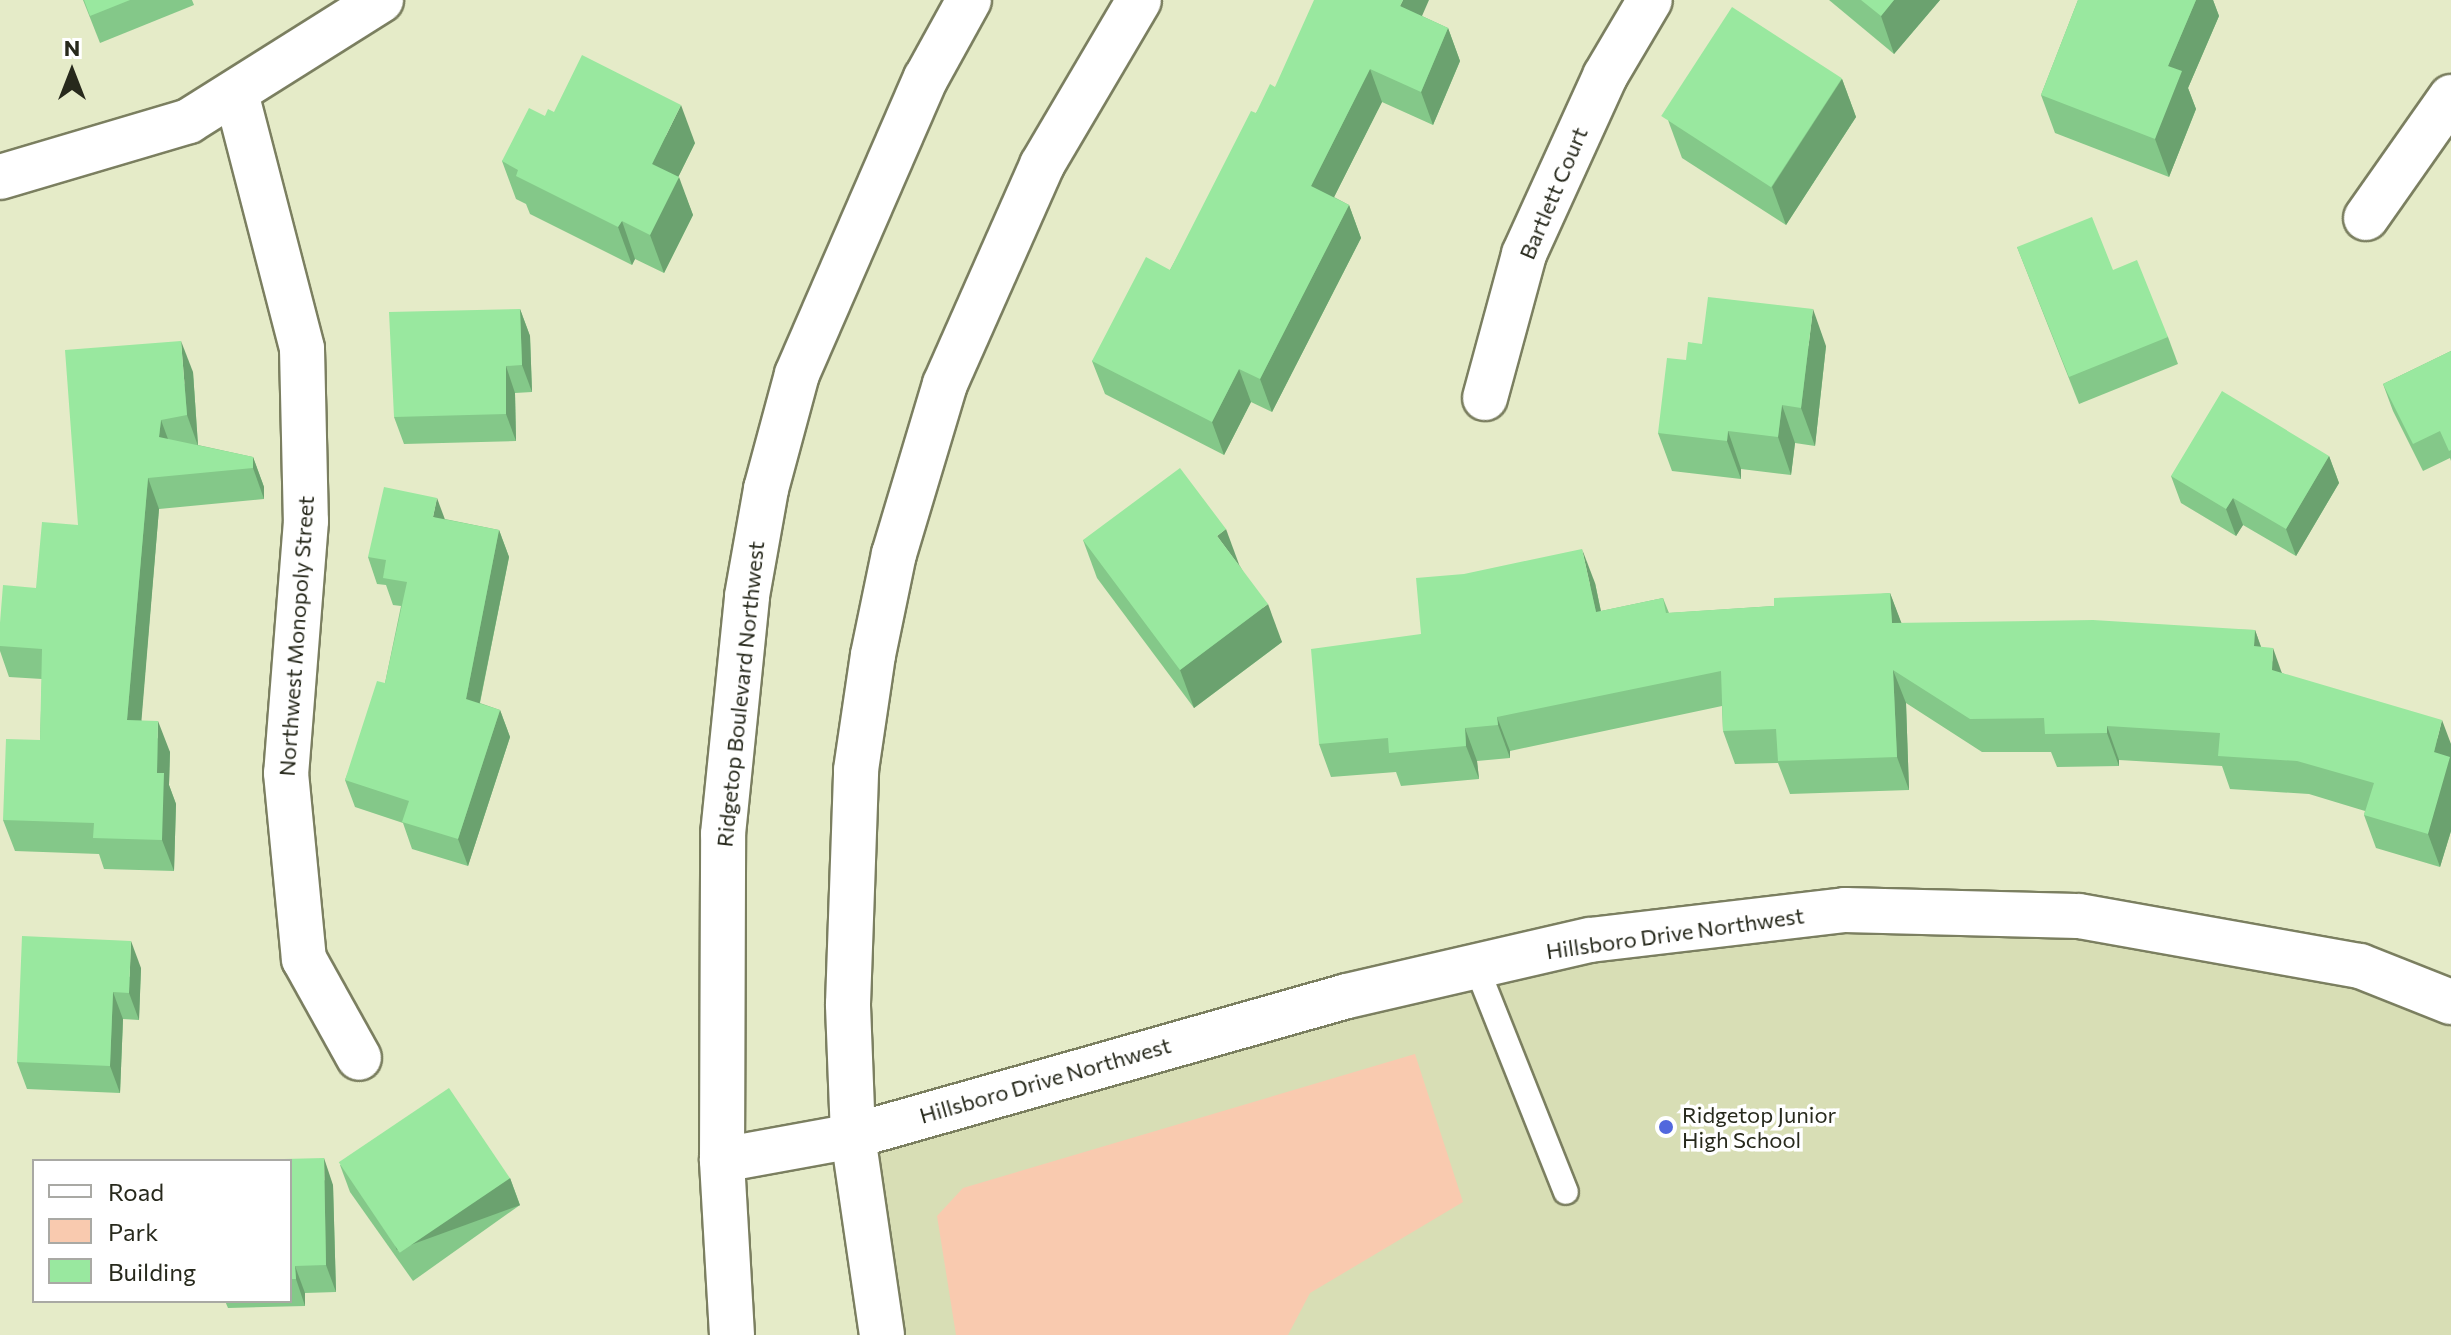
<!DOCTYPE html>
<style>
body{margin:0}
#map{position:relative;width:2451px;height:1335px;overflow:hidden;background:#e5ebc8;font-family:Commissioner,sans-serif}
div>[style]{position:absolute}
[style*='--x']{left:calc(var(--x)*1px);top:calc(var(--y)*1px);width:calc(var(--w)*1px);rotate:calc(var(--a)*1deg)}
.built>*{inset:0;background:#d8deb5}
.green>*{inset:0;background:#f9caaf}
.roads{filter:drop-shadow(2px 0 #7b7f60) drop-shadow(-2px 0 #7b7f60) drop-shadow(0 2px #7b7f60) drop-shadow(0 -2px #7b7f60)}
.service>*{height:24px;margin:-12px;padding:0 12px;transform-origin:12px;border-radius:12px;background:#fff}
.minor>*{height:44px;margin:-22px;padding:0 22px;transform-origin:22px;border-radius:22px;background:#fff}
.secondary>*{height:44px;margin:-22px;padding:0 22px;transform-origin:22px;border-radius:22px;background:#fff}
.wall>*{inset:0;background:#84c889}
.shaded-wall>*{inset:0;background:#6ba26f;transform-origin:0 0}
.building>*{inset:0;background:#99e89f;transform-origin:0 0}
.dots>*{width:22px;height:22px;translate:-50% -50%;box-sizing:border-box;border:4px solid #fff;border-radius:50%}
span{translate:-50% -50%;white-space:nowrap;text-align:center;line-height:1.15;-webkit-text-stroke:7px #fff;paint-order:stroke}
.street-label{font-size:22px;color:#27291c}
.poi-label{font-size:22px;color:#27291c}
.left{translate:0 -50%;text-align:left}
.legend{position:absolute;left:32px;top:1159px;width:260px;height:144px;box-sizing:border-box;background:#fff;border:2px solid #a9a9a4;margin:0;padding:10px 14px;list-style:none;font-size:24px;color:#27291c}
.legend li{display:flex;align-items:center;gap:16px;height:40px}
.legend b{width:40px;border:2px solid #a9a9a4}
.north{position:absolute;left:32px;top:32px;width:80px;height:80px;-webkit-text-stroke:6px #fff;paint-order:stroke;rotate:0deg;font-size:22px;font-weight:700;line-height:32px;text-align:center;color:#27291c}
.north::after{content:'';display:block;margin:auto;width:28px;height:36px;background:#27291c;clip-path:polygon(50% 0,100% 100%,50% 72%,0 100%)}
</style>
<div id="map">
<div class="built">
<div style="clip-path:polygon(2079px 916px,2451px 1002px,2451px 1335px,882px 1335px,853px 1136px,1590px 940px)"></div>
</div>
<div class="green">
<div style="clip-path:polygon(1415px 1054px,1463px 1202px,1310px 1293px,1288px 1335px,956px 1335px,937px 1216px,963px 1188px)"></div>
</div>
<div class="roads">
<div class="service">
<div style="--x:1476;--y:966;--w:243;--a:68.3"></div>
</div>
<div class="minor">
<div style="--x:236;--y:93;--w:264;--a:75.5"></div>
<div style="--x:302;--y:349;--w:172;--a:88.7"></div>
<div style="--x:306;--y:521;--w:253;--a:94.5"></div>
<div style="--x:286;--y:773;--w:187;--a:84.5"></div>
<div style="--x:304;--y:959;--w:113;--a:60.9"></div>
<div style="--x:0;--y:177;--w:197;--a:-16.5"></div>
<div style="--x:189;--y:121;--w:227;--a:-32.2"></div>
<div style="--x:2366;--y:218;--w:148;--a:-54.9"></div>
<div style="--x:1485;--y:398;--w:149;--a:-74.8"></div>
<div style="--x:1524;--y:254;--w:196;--a:-65.5"></div>
<div style="--x:1605;--y:76;--w:88;--a:-59.4"></div>
<div style="--x:722;--y:1160;--w:133;--a:-10.4"></div>
<div style="--x:853;--y:1136;--w:513;--a:-15.82"></div>
<div style="--x:1347;--y:996;--w:249;--a:-13"></div>
<div style="--x:1590;--y:940;--w:257;--a:-6.7"></div>
<div style="--x:1845;--y:910;--w:234;--a:1.5"></div>
<div style="--x:2079;--y:916;--w:285;--a:10.1"></div>
<div style="--x:2360;--y:966;--w:98;--a:21.6"></div>
</div>
<div class="secondary">
<div style="--x:732;--y:1335;--w:175;--a:-93.3"></div>
<div style="--x:722;--y:1160;--w:326;--a:-89.8"></div>
<div style="--x:723;--y:834;--w:239;--a:-84.2"></div>
<div style="--x:747;--y:596;--w:109;--a:-79.9"></div>
<div style="--x:766;--y:489;--w:119;--a:-74.9"></div>
<div style="--x:797;--y:374;--w:323;--a:-66.5"></div>
<div style="--x:926;--y:78;--w:89;--a:-61.1"></div>
<div style="--x:882;--y:1335;--w:201;--a:-98.3"></div>
<div style="--x:853;--y:1136;--w:132;--a:-92.2"></div>
<div style="--x:848;--y:1004;--w:234;--a:-88"></div>
<div style="--x:856;--y:770;--w:116;--a:-81.6"></div>
<div style="--x:873;--y:655;--w:103;--a:-78.3"></div>
<div style="--x:894;--y:554;--w:177;--a:-73.3"></div>
<div style="--x:945;--y:384;--w:240;--a:-66.1"></div>
<div style="--x:1042;--y:165;--w:191;--a:-59.5"></div>
</div>
</div>
<div class="wall">
<div style="clip-path:polygon(83px 0,192px 0,194px 5px,100px 43px)"></div>
<div style="clip-path:polygon(1829px 0,1940px 0,1894px 54px)"></div>
<div style="clip-path:polygon(2078px 0,2213px 0,2219px 16px,2188px 88px,2196px 109px,2169px 177px,2055px 133px,2041px 95px)"></div>
<div style="clip-path:polygon(1422px 16px,1448px 28px,1460px 61px,1433px 125px,1382px 102px,1334px 197px,1349px 205px,1361px 238px,1272px 412px,1251px 402px,1224px 455px,1105px 394px,1092px 361px,1170px 270px,1256px 113px,1275px 87px)"></div>
<div style="clip-path:polygon(1842px 79px,1856px 117px,1786px 225px,1682px 158px,1668px 120px)"></div>
<div style="clip-path:polygon(554px 112px,695px 143px,678px 177px,693px 215px,664px 273px,635px 259px,632px 265px,530px 214px,526px 204px,516px 199px,502px 161px,545px 116px)"></div>
<div style="clip-path:polygon(2017px 247px,2113px 270px,2168px 337px,2178px 364px,2079px 404px)"></div>
<div style="clip-path:polygon(520px 309px,530px 336px,532px 392px,515px 393px,516px 441px,404px 444px,394px 417px)"></div>
<div style="clip-path:polygon(1702px 344px,1826px 346px,1815px 446px,1795px 443px,1791px 475px,1741px 469px,1741px 479px,1672px 471px,1658px 433px)"></div>
<div style="clip-path:polygon(2451px 351px,2451px 461px,2450px 458px,2423px 471px,2393px 411px,2383px 384px)"></div>
<div style="clip-path:polygon(193px 372px,198px 445px,253px 457px,264px 487px,264px 499px,159px 509px,141px 720px,170px 752px,169px 785px,176px 804px,174px 871px,104px 869px,99px 854px,15px 851px,3px 820px,40px 740px,42px 679px,9px 677px,0 651px,0 623px,36px 588px)"></div>
<div style="clip-path:polygon(2329px 456px,2339px 483px,2296px 556px,2243px 525px,2236px 536px,2181px 503px,2171px 476px)"></div>
<div style="clip-path:polygon(445px 519px,499px 530px,509px 557px,480px 703px,500px 710px,510px 737px,468px 866px,412px 849px,403px 823px,355px 807px,345px 780px,385px 683px,401px 606px,393px 605px,386px 585px,377px 584px,368px 557px)"></div>
<div style="clip-path:polygon(1083px 540px,1240px 566px,1282px 642px,1194px 708px,1097px 578px)"></div>
<div style="clip-path:polygon(1595px 583px,1601px 611px,1663px 598px,1669px 613px,1774px 606px,1890px 593px,1901px 623px,2255px 630px,2261px 647px,2282px 673px,2451px 744px,2451px 831px,2440px 867px,2376px 848px,2364px 815px,2365px 811px,2309px 794px,2230px 789px,2222px 766px,2119px 760px,2119px 766px,2057px 767px,2051px 752px,1982px 752px,1906px 703px,1909px 790px,1790px 794px,1778px 763px,1735px 764px,1723px 731px,1722px 706px,1510px 751px,1510px 758px,1477px 761px,1479px 779px,1401px 786px,1396px 772px,1331px 777px,1319px 744px,1421px 634px)"></div>
<div style="clip-path:polygon(141px 968px,139px 1020px,123px 1019px,120px 1093px,27px 1089px,17px 1062px)"></div>
<div style="clip-path:polygon(290px 1161px,333px 1185px,336px 1292px,305px 1293px,305px 1306px,228px 1308px,225px 1301px,290px 1301px)"></div>
<div style="clip-path:polygon(340px 1165px,510px 1178px,520px 1205px,413px 1281px,350px 1192px)"></div>
</div>
<div class="shaded-wall">
<div style="clip-path:polygon(1403px 0,1429px 0,1412px 39px,1400px 6px)"></div>
<div style="clip-path:polygon(1894px 0,1940px 0,1894px 54px,1881px 16px)"></div>
<div style="clip-path:polygon(2196px 0,2213px 0,2219px 16px,2188px 88px,2196px 109px,2169px 177px,2155px 139px,2168px 66px)"></div>
<div style="clip-path:polygon(1448px 28px,1460px 61px,1433px 125px,1421px 92px)"></div>
<div style="clip-path:polygon(1370px 69px,1382px 102px,1323px 219px,1311px 186px)"></div>
<div style="clip-path:polygon(1842px 79px,1856px 117px,1786px 225px,1772px 187px)"></div>
<div style="clip-path:polygon(681px 105px,695px 143px,666px 202px,652px 164px)"></div>
<div style="clip-path:polygon(679px 177px,693px 215px,664px 273px,650px 235px)"></div>
<div style="clip-path:polygon(1349px 205px,1361px 238px,1272px 412px,1260px 379px)"></div>
<div style="clip-path:polygon(622px 221px,635px 259px,632px 265px,618px 227px)"></div>
<div style="clip-path:polygon(520px 309px,530px 336px,532px 392px,522px 365px)"></div>
<div style="clip-path:polygon(1813px 309px,1826px 346px,1815px 446px,1801px 408px)"></div>
<div style="clip-path:polygon(181px 341px,193px 372px,198px 446px,187px 415px)"></div>
<div style="clip-path:polygon(506px 366px,515px 393px,516px 441px,506px 414px)"></div>
<div style="clip-path:polygon(1239px 369px,1251px 402px,1224px 455px,1212px 422px)"></div>
<div style="clip-path:polygon(1782px 405px,1795px 443px,1791px 475px,1778px 437px)"></div>
<div style="clip-path:polygon(161px 420px,172px 450px,159px 437px)"></div>
<div style="clip-path:polygon(1728px 431px,1741px 469px,1741px 479px,1727px 441px)"></div>
<div style="clip-path:polygon(2329px 456px,2339px 483px,2296px 556px,2286px 529px)"></div>
<div style="clip-path:polygon(253px 457px,264px 487px,264px 499px,253px 468px)"></div>
<div style="clip-path:polygon(148px 478px,159px 509px,139px 750px,127px 720px)"></div>
<div style="clip-path:polygon(437px 498px,447px 525px,433px 517px)"></div>
<div style="clip-path:polygon(2233px 498px,2243px 525px,2236px 536px,2226px 509px)"></div>
<div style="clip-path:polygon(1226px 529px,1240px 567px,1217px 536px)"></div>
<div style="clip-path:polygon(499px 530px,509px 557px,475px 726px,466px 699px)"></div>
<div style="clip-path:polygon(1582px 549px,1595px 583px,1608px 646px,1596px 612px)"></div>
<div style="clip-path:polygon(1890px 593px,1903px 627px,1892px 623px)"></div>
<div style="clip-path:polygon(1268px 604px,1282px 642px,1194px 708px,1180px 670px)"></div>
<div style="clip-path:polygon(2255px 630px,2267px 664px,2254px 646px)"></div>
<div style="clip-path:polygon(2273px 648px,2285px 682px,2272px 670px)"></div>
<div style="clip-path:polygon(1893px 670px,1906px 703px,1909px 790px,1897px 757px)"></div>
<div style="clip-path:polygon(500px 710px,510px 737px,468px 866px,458px 839px)"></div>
<div style="clip-path:polygon(1497px 717px,1510px 751px,1510px 758px,1498px 725px)"></div>
<div style="clip-path:polygon(2442px 720px,2451px 744px,2451px 831px,2440px 867px,2428px 834px,2434px 752px)"></div>
<div style="clip-path:polygon(158px 721px,170px 752px,169px 785px,176px 804px,174px 871px,162px 840px,157px 773px)"></div>
<div style="clip-path:polygon(2107px 726px,2119px 760px,2119px 766px,2107px 733px)"></div>
<div style="clip-path:polygon(1465px 728px,1477px 761px,1479px 779px,1466px 746px)"></div>
<div style="clip-path:polygon(131px 941px,141px 968px,139px 1020px,129px 993px)"></div>
<div style="clip-path:polygon(113px 992px,123px 1019px,120px 1093px,110px 1066px)"></div>
<div style="clip-path:polygon(324px 1158px,333px 1185px,336px 1292px,326px 1265px)"></div>
<div style="left:510px;top:1178px;width:29px;height:131px;rotate:70deg"></div>
<div style="clip-path:polygon(295px 1266px,305px 1293px,305px 1306px,296px 1279px)"></div>
</div>
<div class="building">
<div style="clip-path:polygon(84px 0,130px 0,90px 16px)"></div>
<div style="clip-path:polygon(1314px 0,1403px 0,1400px 6px,1448px 28px,1421px 92px,1370px 69px,1311px 186px,1349px 205px,1260px 379px,1239px 369px,1212px 422px,1092px 361px,1146px 257px,1170px 270px,1251px 111px,1256px 113px,1270px 84px,1275px 87px)"></div>
<div style="clip-path:polygon(1861px 0,1894px 0,1881px 16px)"></div>
<div style="clip-path:polygon(2078px 0,2196px 0,2168px 66px,2182px 71px,2155px 139px,2041px 95px)"></div>
<div style="left:1732px;top:7px;width:131px;height:130px;rotate:33deg"></div>
<div style="clip-path:polygon(582px 55px,681px 105px,652px 164px,679px 177px,650px 235px,622px 221px,618px 227px,516px 176px,518px 170px,502px 161px,529px 108px,545px 116px,548px 109px,554px 112px)"></div>
<div style="clip-path:polygon(2092px 217px,2113px 270px,2137px 260px,2168px 337px,2069px 377px,2017px 247px)"></div>
<div style="clip-path:polygon(1708px 297px,1813px 309px,1801px 408px,1782px 405px,1778px 437px,1728px 431px,1727px 441px,1658px 433px,1667px 358px,1686px 360px,1688px 342px,1702px 344px)"></div>
<div style="clip-path:polygon(520px 309px,522px 365px,506px 366px,506px 414px,394px 417px,389px 312px)"></div>
<div style="clip-path:polygon(181px 341px,187px 415px,161px 420px,159px 437px,253px 457px,253px 468px,148px 478px,127px 720px,158px 721px,157px 773px,164px 773px,162px 840px,93px 838px,94px 823px,3px 820px,6px 739px,40px 740px,42px 649px,0 646px,0 623px,3px 585px,36px 588px,42px 522px,78px 525px,65px 350px)"></div>
<div style="clip-path:polygon(2451px 351px,2451px 450px,2449px 451px,2440px 431px,2413px 444px,2383px 384px)"></div>
<div style="clip-path:polygon(2222px 391px,2329px 456px,2286px 529px,2233px 498px,2226px 509px,2171px 476px)"></div>
<div style="clip-path:polygon(1180px 468px,1226px 529px,1217px 536px,1268px 604px,1180px 670px,1083px 540px)"></div>
<div style="clip-path:polygon(384px 487px,437px 498px,433px 517px,499px 530px,466px 699px,500px 710px,458px 839px,402px 822px,409px 801px,345px 780px,377px 681px,385px 683px,407px 582px,383px 578px,386px 560px,368px 557px)"></div>
<div style="clip-path:polygon(1582px 549px,1596px 612px,1663px 598px,1666px 613px,1774px 606px,1774px 598px,1890px 593px,1892px 623px,2093px 620px,2255px 630px,2254px 646px,2273px 648px,2272px 670px,2442px 720px,2434px 752px,2450px 757px,2428px 834px,2364px 815px,2374px 783px,2297px 761px,2218px 756px,2220px 733px,2107px 726px,2107px 733px,2045px 734px,2044px 718px,1970px 719px,1893px 670px,1897px 757px,1778px 761px,1776px 729px,1723px 731px,1721px 671px,1497px 717px,1498px 725px,1465px 728px,1466px 746px,1389px 753px,1388px 738px,1319px 744px,1311px 649px,1421px 634px,1416px 578px,1464px 574px)"></div>
<div style="clip-path:polygon(22px 936px,131px 941px,129px 993px,113px 992px,110px 1066px,17px 1062px)"></div>
<div style="left:449px;top:1088px;width:109px;height:133px;rotate:56deg"></div>
<div style="clip-path:polygon(324px 1158px,326px 1265px,295px 1266px,296px 1279px,290px 1279px,290px 1161px,247px 1160px)"></div>
</div>
<div class="dots">
<div style="left:1666px;top:1127px;background:#5268dd"></div>
</div>
<div class="street-label">
<span style="left:1553px;top:193px;rotate:-67deg">Bartlett Court</span>
<span style="left:296px;top:636px;rotate:-86deg">Northwest Monopoly Street</span>
<span style="left:740px;top:694px;rotate:-84deg">Ridgetop Boulevard Northwest</span>
<span style="left:1675px;top:933px;rotate:-8deg">Hillsboro Drive Northwest</span>
<span style="left:1045px;top:1080px;rotate:-16deg">Hillsboro Drive Northwest</span>
</div>
<div class="poi-label">
<span class="left" style="left:1682px;top:1127px">Ridgetop Junior<br>High School</span>
</div>
<ul class="legend">
<li><b style="height:10px;background:#fff"></b>Road</li>
<li><b style="height:22px;background:#f9caaf"></b>Park</li>
<li><b style="height:22px;background:#99e89f"></b>Building</li>
</ul>
<div class="north">N</div>
</div>
